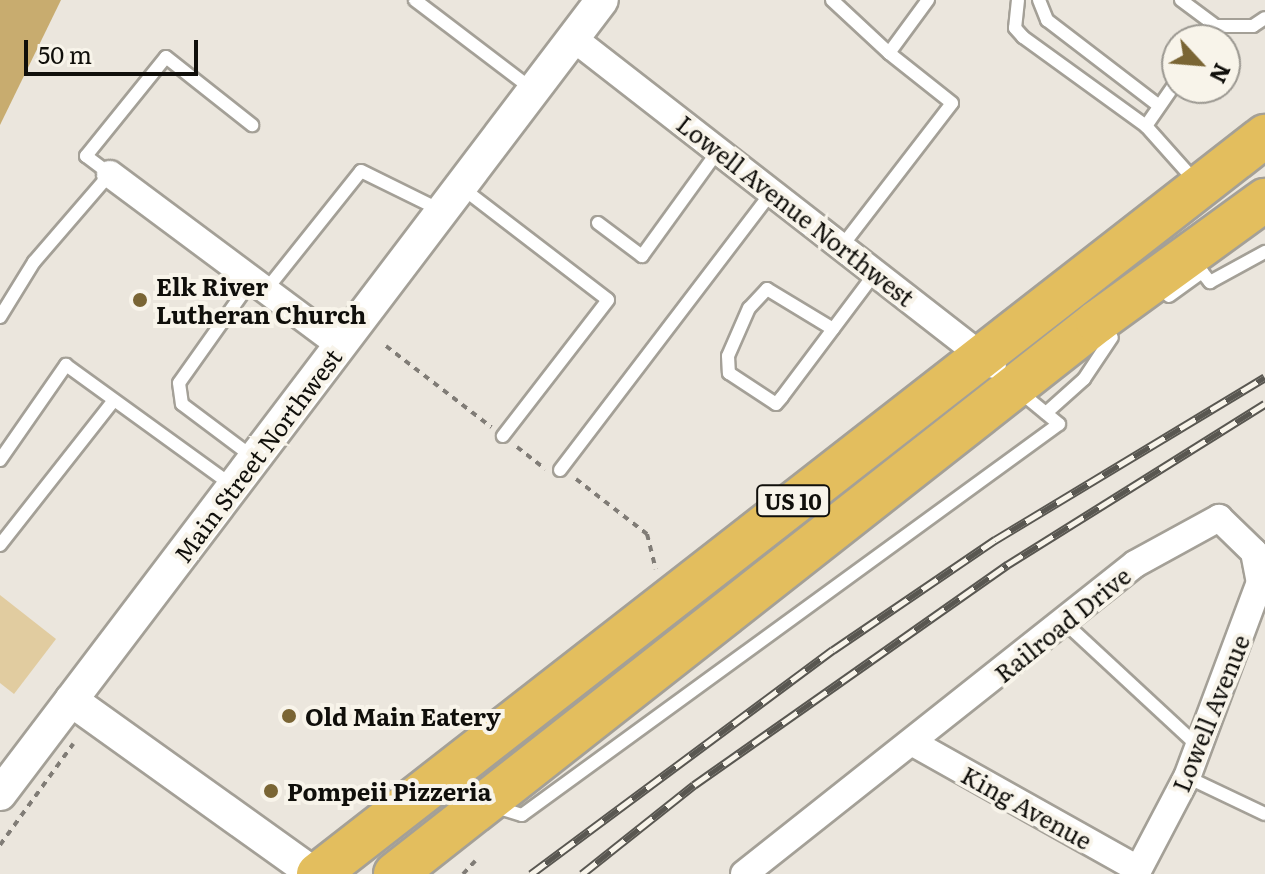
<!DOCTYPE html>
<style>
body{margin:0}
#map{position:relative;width:1265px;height:874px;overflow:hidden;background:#ebe6dd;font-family:Literata,serif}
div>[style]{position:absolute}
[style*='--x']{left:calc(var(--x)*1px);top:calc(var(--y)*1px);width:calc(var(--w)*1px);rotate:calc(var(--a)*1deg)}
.green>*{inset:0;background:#e1cca0}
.water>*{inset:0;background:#c8ac6f}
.path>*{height:4px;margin-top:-2px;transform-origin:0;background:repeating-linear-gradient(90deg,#807c76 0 6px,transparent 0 12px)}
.roads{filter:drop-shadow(2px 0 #a4a097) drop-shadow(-2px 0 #a4a097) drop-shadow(0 2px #a4a097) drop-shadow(0 -2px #a4a097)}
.service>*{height:12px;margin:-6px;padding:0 6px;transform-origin:6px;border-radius:6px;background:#fff}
.minor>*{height:26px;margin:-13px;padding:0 13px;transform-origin:13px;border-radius:13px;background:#fff}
.tertiary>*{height:32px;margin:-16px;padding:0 16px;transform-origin:16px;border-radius:16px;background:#fff}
.trunk>*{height:42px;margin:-21px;padding:0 21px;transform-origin:21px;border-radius:21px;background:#e3be5e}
.rail>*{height:9px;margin-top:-4.5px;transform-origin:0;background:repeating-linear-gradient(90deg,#f8f4ea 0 18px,#595751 0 36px);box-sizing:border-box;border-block:2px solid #595751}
.dots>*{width:22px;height:22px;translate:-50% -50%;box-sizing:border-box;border:4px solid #f8f4ea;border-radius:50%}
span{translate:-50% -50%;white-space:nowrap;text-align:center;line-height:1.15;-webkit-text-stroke:8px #f8f4ea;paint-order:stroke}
.shield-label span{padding:2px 6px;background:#f8f4ea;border:2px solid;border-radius:6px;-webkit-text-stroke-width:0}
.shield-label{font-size:22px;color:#100f0b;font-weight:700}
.street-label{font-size:24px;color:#100f0b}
.poi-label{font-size:24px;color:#100f0b;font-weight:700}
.left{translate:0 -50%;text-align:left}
.north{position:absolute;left:1161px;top:24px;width:80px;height:80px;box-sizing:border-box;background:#f8f4ea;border:2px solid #9b9891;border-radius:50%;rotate:116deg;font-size:22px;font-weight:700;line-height:32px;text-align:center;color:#100f0b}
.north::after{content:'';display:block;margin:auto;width:28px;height:36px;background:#7a6534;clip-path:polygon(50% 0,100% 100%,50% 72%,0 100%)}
.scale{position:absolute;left:24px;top:40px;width:174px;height:36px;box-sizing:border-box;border:4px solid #100f0b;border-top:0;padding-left:10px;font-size:24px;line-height:28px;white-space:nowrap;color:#100f0b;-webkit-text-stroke:6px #f8f4ea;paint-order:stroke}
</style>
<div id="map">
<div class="green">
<div style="clip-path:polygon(0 595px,56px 639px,14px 694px,0 683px)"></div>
</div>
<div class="water">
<div style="clip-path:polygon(0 0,61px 0,0 125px)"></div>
</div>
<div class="path">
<div style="--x:386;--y:346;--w:133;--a:37.6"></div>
<div style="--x:517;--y:447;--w:36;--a:38"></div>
<div style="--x:576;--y:479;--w:90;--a:37.8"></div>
<div style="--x:647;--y:534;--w:36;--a:76"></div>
<div style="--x:0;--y:845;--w:125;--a:-54.1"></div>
<div style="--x:463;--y:874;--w:18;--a:-47"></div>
</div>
<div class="roads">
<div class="service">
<div style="--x:415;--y:0;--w:148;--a:37.3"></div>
<div style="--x:832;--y:0;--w:78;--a:42.9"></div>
<div style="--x:889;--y:53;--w:66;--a:-53.7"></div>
<div style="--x:1018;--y:0;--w:28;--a:96"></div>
<div style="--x:1015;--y:28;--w:12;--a:48"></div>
<div style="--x:1023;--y:37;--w:152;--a:35.9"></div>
<div style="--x:1039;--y:0;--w:22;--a:68"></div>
<div style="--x:1047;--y:20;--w:141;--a:37.5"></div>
<div style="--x:1181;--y:0;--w:44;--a:36.6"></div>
<div style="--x:1206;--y:40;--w:17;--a:-54"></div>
<div style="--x:1216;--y:26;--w:37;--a:0"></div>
<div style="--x:1253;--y:26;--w:14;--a:-34"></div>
<div style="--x:1177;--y:81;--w:55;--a:124.6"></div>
<div style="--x:1146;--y:126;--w:74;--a:48.3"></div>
<div style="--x:461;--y:187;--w:185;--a:37.5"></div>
<div style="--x:608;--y:300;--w:172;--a:127.7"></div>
<div style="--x:598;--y:223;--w:55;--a:36.9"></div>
<div style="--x:642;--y:256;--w:130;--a:-54.1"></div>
<div style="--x:842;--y:246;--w:180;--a:-52.4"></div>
<div style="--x:952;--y:103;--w:80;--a:-141.6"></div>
<div style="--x:1199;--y:268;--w:18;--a:52"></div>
<div style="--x:1210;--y:282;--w:63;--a:-28.6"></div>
<div style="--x:252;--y:280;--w:126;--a:125.3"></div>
<div style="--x:179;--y:383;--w:21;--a:82"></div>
<div style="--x:182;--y:404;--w:90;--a:36.9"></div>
<div style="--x:266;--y:290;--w:152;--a:-51.4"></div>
<div style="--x:361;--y:171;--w:88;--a:26.3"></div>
<div style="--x:1169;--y:296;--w:41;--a:-36"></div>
<div style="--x:0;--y:317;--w:65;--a:-58.3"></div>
<div style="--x:34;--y:262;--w:116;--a:-49.2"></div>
<div style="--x:110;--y:174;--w:30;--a:-143"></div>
<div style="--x:86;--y:156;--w:127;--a:-51.1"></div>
<div style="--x:166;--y:57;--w:110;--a:38.3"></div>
<div style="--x:833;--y:329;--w:77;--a:-148.8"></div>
<div style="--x:767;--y:289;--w:26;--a:133"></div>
<div style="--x:749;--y:308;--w:52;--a:113.6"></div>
<div style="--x:728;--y:356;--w:17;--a:87"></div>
<div style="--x:729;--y:373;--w:56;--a:33.4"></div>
<div style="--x:776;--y:404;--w:9;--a:-49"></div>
<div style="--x:782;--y:397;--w:156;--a:-53.1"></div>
<div style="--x:1046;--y:413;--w:51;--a:-41.8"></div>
<div style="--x:1084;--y:379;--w:50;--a:-56.3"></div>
<div style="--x:0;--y:460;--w:116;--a:-55.2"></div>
<div style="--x:66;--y:365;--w:206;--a:35.9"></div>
<div style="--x:560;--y:470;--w:350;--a:-52.7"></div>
<div style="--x:0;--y:545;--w:184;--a:-51.8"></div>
<div style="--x:1064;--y:622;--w:184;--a:42.8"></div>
<div style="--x:1187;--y:777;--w:86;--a:25.4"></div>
<div style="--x:496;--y:807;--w:27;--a:17"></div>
<div style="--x:522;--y:815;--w:664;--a:-36.06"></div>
<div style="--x:1059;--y:424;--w:50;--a:-140.6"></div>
</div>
<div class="minor">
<div style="--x:573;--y:38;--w:532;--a:37.9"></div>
<div style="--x:110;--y:174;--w:288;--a:36.7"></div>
<div style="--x:915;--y:744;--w:256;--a:29.3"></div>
<div style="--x:744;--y:874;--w:499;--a:-38.4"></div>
<div style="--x:1135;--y:564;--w:96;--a:-28.7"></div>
<div style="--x:1219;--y:518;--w:49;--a:44.2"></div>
<div style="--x:1254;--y:552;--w:31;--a:79"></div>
<div style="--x:1260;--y:582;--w:208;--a:110.5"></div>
<div style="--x:1187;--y:777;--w:110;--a:117.7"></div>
</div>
<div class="tertiary">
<div style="--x:71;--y:700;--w:299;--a:35.6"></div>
<div style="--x:0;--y:794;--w:996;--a:-52.83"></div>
</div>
<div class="trunk">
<div style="--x:318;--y:874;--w:1201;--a:-37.93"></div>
<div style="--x:395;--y:874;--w:893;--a:-38.18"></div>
<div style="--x:1097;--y:322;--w:208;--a:-36"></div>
</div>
</div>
<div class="rail">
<div style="--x:531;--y:874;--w:376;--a:-36.6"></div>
<div style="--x:833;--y:650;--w:196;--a:-34.2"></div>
<div style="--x:995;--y:540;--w:315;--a:-31.1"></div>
<div style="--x:582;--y:874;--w:143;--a:-38.5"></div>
<div style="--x:694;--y:785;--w:383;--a:-35.1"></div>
<div style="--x:1007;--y:565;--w:304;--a:-32"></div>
</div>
<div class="dots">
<div style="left:140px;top:300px;background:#7a6534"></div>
<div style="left:289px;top:716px;background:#7a6534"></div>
<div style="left:271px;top:791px;background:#7a6534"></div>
</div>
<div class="shield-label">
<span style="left:793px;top:501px">US 10</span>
</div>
<div class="street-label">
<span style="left:796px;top:210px;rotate:38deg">Lowell Avenue Northwest</span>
<span style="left:257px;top:455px;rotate:-53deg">Main Street Northwest</span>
<span style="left:1062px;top:624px;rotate:-39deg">Railroad Drive</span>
<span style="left:1210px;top:713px;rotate:-68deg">Lowell Avenue</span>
<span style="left:1027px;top:807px;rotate:29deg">King Avenue</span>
</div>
<div class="poi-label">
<span class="left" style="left:156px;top:300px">Elk River<br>Lutheran Church</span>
<span class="left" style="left:305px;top:716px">Old Main Eatery</span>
<span class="left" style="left:287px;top:791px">Pompeii Pizzeria</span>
</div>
<div class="north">N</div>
<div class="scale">50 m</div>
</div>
